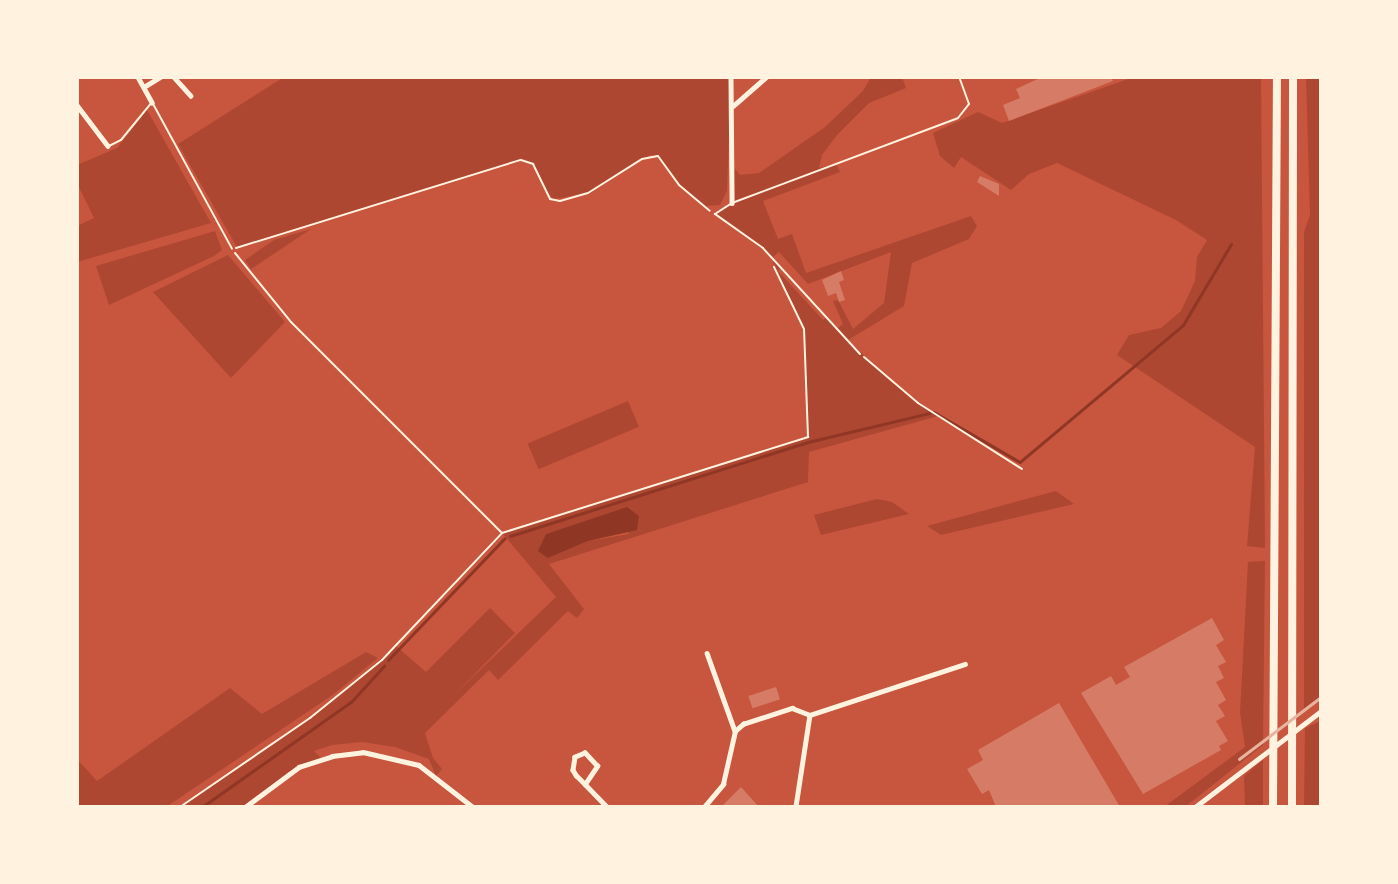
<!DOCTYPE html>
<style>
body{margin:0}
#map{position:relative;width:1398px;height:884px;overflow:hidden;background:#c8553d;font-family:"Public Sans",sans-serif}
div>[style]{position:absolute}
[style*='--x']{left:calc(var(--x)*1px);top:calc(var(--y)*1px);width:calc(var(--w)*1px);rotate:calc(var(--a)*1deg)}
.green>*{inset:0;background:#ae4732;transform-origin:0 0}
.water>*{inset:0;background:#8f3625}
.stream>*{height:2.5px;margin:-1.25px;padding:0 1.25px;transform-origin:1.25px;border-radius:1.25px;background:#8f3625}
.building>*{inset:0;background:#d67c66;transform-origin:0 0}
.path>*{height:2px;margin:-1px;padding:0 1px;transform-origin:1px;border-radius:1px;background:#fff3e0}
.service>*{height:2px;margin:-1px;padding:0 1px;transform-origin:1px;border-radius:1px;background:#fff3e0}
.minor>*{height:4.5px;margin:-2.25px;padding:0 2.25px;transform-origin:2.25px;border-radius:2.25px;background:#fff3e0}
.motorway>*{height:8px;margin:-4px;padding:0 4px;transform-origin:4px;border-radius:4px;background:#fff3e0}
.rail>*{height:2.5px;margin:-1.25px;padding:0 1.25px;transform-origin:1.25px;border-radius:1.25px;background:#e9b49f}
span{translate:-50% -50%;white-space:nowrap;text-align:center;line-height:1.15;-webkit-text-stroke:7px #fff3e0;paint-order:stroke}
.frame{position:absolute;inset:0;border:79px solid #fff3e0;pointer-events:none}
</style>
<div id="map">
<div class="green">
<div style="clip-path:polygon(284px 77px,731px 77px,727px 191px,720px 205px,705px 206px,679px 185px,657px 156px,650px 155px,588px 193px,554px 199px,546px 192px,534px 163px,521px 159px,237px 247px,178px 144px)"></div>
<div style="clip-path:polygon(evenodd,871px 77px,902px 77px,906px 88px,869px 103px,837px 135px,822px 155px,819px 168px,836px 164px,840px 172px,763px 201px,778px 239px,792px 234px,806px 273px,971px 216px,977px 226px,969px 239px,912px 263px,904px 306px,848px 340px,890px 381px,938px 416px,809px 452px,808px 482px,549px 564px,584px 609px,577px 618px,568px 611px,498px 680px,489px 670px,425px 733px,433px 758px,442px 769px,436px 776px,429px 759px,395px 747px,362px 742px,332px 745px,314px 751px,321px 758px,288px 772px,245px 807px,180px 807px,310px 718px,396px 646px,426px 672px,490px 608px,515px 633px,455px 694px,556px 597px,502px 533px,808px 437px,804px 329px,770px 255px,715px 214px,732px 203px,731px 164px,740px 175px,759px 173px,825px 127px,863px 91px,871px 77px,779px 252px,808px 284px,891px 252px,884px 303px,853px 329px,838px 300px,833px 301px,843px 324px,837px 329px,827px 317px,823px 320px,778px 271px,781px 267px,773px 257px,779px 252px,871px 77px,619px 510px,629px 534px,588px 541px,548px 558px,546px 534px,619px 510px)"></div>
<div style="clip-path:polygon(1134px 77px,1261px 77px,1265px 548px,1247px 546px,1255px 447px,1117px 355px,1129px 335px,1161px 328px,1181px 311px,1195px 281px,1197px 257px,1207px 240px,1176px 220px,1057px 163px,1029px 174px,1011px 190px,961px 157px,954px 168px,940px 156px,933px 133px,978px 112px,1002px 123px)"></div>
<div style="clip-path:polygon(1306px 77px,1321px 77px,1321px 696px,1304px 709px,1304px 232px,1310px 215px)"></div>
<div style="clip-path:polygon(147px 110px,211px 223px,77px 262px,77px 226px,94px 218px,77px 183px,77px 165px,117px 148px)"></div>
<div style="clip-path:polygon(311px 229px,251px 269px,245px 260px,274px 240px)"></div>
<div style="clip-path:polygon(215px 231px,222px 250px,214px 256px,109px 305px,96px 266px)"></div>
<div style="clip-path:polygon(228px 255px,285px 322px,231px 378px,153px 292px)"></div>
<div style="left:628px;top:401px;width:28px;height:109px;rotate:67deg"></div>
<div style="clip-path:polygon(1056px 491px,1074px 504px,941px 535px,927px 526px)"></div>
<div style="clip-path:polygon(877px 499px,892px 502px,909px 514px,821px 535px,814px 515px)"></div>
<div style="clip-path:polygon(1265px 561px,1263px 745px,1185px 807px,1164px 807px,1245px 747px,1240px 713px,1248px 562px)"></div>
<div style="clip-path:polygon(366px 652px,378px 658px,334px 694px,166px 807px,77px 807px,77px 759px,97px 781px,230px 688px,262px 714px)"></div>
<div style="clip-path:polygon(1321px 721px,1321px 807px,1304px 807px,1305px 728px)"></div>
<div style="clip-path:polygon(1263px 760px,1263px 807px,1245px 807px,1244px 776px)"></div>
</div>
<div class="water">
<div style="clip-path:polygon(627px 507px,639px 516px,637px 530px,588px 541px,548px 558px,538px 551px,546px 534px)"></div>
</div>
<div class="stream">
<div style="--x:934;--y:412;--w:99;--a:30.2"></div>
<div style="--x:1020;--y:462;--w:213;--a:-40"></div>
<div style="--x:1183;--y:325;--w:94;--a:-59.3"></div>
<div style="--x:808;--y:442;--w:125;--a:-13.4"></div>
<div style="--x:510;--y:536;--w:312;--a:-17.5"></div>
<div style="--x:388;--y:660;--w:168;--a:-46.2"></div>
<div style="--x:202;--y:807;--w:182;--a:-35.2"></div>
<div style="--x:351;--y:702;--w:49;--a:-47.5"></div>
</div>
<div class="building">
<div style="clip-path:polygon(1042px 77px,1111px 77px,1113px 81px,1009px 121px,1003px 105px,1020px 98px,1016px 89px)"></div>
<div style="clip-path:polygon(980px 176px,999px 184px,999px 196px,977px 182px)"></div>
<div style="clip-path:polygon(841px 271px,844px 280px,839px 282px,845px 300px,839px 302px,836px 293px,828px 296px,822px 280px)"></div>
<div style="clip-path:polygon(1212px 618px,1224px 640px,1216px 645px,1226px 662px,1218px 666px,1224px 678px,1216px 682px,1226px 700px,1218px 705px,1225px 716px,1216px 721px,1228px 741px,1219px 746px,1221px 750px,1143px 794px,1081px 693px,1111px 676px,1116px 685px,1130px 677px,1124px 667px)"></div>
<div style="left:776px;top:687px;width:13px;height:29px;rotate:72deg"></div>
<div style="clip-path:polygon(1059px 703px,1120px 807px,996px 807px,989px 790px,982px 794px,967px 769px,983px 760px,978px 750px)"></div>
<div style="clip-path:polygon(741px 787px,759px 807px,721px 807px)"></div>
</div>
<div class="path">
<div style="--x:236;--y:248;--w:298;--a:-17.2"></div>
<div style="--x:521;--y:160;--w:13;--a:18"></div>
<div style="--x:533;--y:164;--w:39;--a:64"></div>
<div style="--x:550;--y:199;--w:10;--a:11"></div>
<div style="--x:560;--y:201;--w:29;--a:-16"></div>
<div style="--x:588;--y:193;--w:64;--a:-32.2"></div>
<div style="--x:642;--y:159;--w:16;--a:-11"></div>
<div style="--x:658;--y:156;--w:36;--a:54"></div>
<div style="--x:679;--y:185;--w:40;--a:40"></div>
<div style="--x:235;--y:253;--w:89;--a:50.9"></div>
<div style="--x:291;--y:322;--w:298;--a:45"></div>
<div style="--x:864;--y:357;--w:71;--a:40.4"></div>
<div style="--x:918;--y:403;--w:123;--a:32.4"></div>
<div style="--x:180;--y:807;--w:158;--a:-34.4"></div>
<div style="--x:310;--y:718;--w:92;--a:-38.9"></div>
<div style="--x:382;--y:660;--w:175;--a:-46.6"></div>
<div style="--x:502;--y:533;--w:321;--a:-17.4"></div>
<div style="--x:808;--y:437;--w:108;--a:-92.1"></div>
<div style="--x:804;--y:329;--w:69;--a:-115.8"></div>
</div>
<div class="service">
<div style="--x:109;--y:146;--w:13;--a:-27"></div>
<div style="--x:121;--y:140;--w:49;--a:-50.8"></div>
<div style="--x:152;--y:102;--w:167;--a:61.4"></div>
<div style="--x:860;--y:354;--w:144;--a:-132.5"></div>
<div style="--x:763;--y:248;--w:59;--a:-144.7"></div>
<div style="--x:715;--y:214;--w:20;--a:-33"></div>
<div style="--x:732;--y:203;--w:241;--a:-20.6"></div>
<div style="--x:958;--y:118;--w:18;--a:-52"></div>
<div style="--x:969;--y:104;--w:29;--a:-110"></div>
</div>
<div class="minor">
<div style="--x:138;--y:77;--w:29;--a:61"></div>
<div style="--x:174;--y:77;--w:25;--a:48"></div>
<div style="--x:731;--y:77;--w:126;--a:89.5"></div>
<div style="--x:144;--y:87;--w:19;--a:-32"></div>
<div style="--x:77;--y:105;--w:51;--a:52.9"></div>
<div style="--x:733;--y:106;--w:44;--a:-41.3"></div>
<div style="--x:707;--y:653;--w:83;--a:70.3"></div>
<div style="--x:810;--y:715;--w:163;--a:-18.2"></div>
<div style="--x:585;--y:784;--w:22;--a:-56"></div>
<div style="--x:597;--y:766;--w:18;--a:-133"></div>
<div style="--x:585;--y:753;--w:11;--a:158"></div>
<div style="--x:575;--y:757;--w:13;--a:99"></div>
<div style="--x:573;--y:770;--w:6;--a:59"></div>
<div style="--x:576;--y:775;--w:13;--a:45"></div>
<div style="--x:585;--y:784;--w:32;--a:46"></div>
<div style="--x:245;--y:807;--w:67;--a:-36.5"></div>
<div style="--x:299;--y:767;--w:35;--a:-18"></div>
<div style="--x:332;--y:756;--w:31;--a:-7"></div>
<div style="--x:363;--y:752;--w:57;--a:13.1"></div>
<div style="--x:419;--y:765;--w:68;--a:37.9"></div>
<div style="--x:704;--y:807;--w:30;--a:-50"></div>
<div style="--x:723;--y:784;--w:54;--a:-77.2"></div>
<div style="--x:735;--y:731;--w:11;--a:-41"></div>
<div style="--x:743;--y:724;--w:52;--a:-18.1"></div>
<div style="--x:792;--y:708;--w:19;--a:21"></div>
<div style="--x:810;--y:715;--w:93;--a:98.7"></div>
<div style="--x:1195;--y:807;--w:158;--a:-37.3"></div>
</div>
<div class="motorway">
<div style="--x:1273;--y:807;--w:730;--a:-89.69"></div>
<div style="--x:1292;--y:807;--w:730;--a:-89.92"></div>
</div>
<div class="rail">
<div style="--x:1239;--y:759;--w:103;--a:-37.1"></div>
</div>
<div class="frame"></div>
</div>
